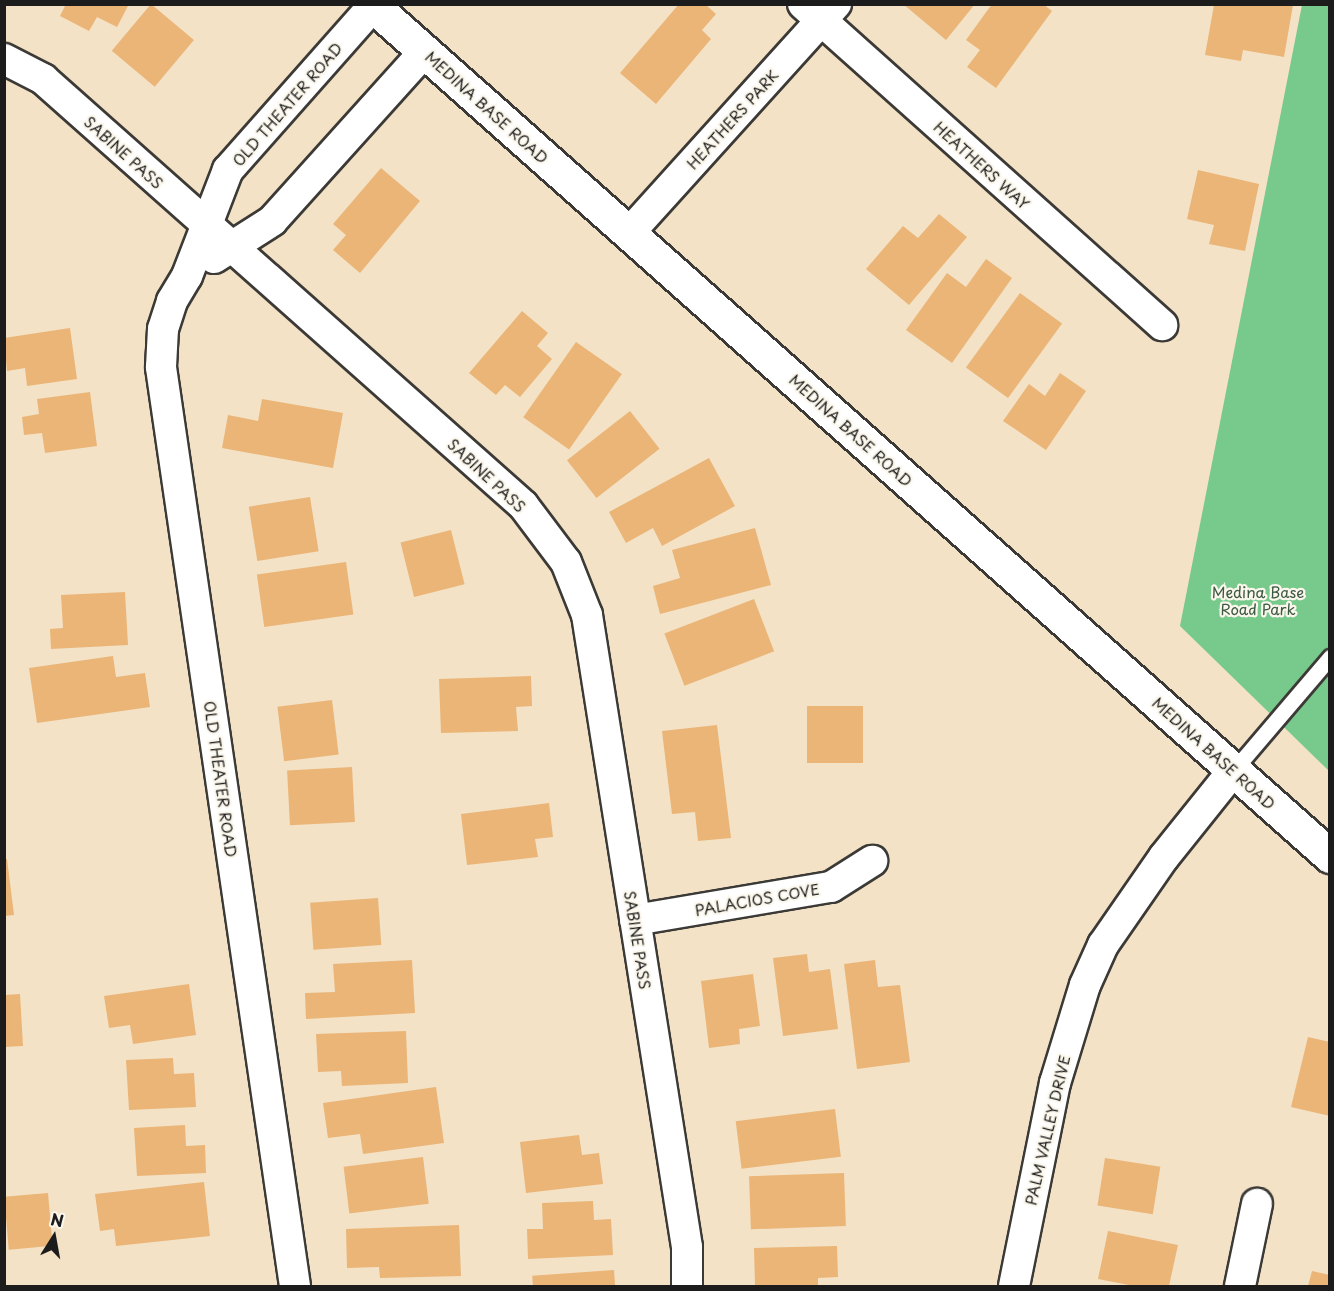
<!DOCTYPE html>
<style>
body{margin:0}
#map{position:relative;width:1334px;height:1291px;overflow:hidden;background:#f3e2c6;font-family:"Playpen Sans",sans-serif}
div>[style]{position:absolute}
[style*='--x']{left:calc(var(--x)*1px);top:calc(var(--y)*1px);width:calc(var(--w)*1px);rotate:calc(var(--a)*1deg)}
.green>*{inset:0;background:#77c98c}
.building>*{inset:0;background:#eab577;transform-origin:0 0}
.roads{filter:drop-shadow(2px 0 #3c3a36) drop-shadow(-2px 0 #3c3a36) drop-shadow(0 2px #3c3a36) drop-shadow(0 -2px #3c3a36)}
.lane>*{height:15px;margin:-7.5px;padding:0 7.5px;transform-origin:7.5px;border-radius:7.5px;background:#fff}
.street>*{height:30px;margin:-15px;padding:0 15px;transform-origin:15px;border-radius:15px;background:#fff}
.secondary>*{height:33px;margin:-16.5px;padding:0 16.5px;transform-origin:16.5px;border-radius:16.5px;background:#fff}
span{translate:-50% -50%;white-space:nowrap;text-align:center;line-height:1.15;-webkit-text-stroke:4.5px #fbf7ec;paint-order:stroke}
.street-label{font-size:15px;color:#1c1c1c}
.park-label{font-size:15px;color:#3c5943}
.frame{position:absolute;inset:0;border:6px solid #1c1c1c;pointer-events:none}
.north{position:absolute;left:24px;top:1207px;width:60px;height:60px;-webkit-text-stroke:4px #fbf7ec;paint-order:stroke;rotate:11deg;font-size:16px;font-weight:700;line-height:24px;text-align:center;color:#1c1c1c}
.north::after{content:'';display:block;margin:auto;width:21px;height:27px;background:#1c1c1c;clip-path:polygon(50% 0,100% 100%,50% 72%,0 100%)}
</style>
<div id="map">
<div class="green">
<div style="clip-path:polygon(1302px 5px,1329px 5px,1329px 771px,1180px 626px)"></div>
</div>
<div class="building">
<div style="clip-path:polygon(66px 4px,129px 4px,117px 27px,97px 17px,89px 31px,60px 16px)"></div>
<div style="left:151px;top:4px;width:56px;height:61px;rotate:40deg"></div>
<div style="clip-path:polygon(679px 4px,705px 4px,716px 14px,702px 30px,711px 39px,656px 104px,620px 73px)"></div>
<div style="clip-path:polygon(903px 4px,975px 4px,946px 40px)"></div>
<div style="clip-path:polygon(992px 4px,1043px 4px,1052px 11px,996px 88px,967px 67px,980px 50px,966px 40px)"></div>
<div style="clip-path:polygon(1214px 5px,1293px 5px,1284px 57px,1243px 50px,1241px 61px,1205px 55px)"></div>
<div style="clip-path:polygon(381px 168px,420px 201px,360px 273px,333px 250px,346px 235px,333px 224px)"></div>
<div style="clip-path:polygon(1198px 170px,1259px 184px,1245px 251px,1209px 244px,1214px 225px,1187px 219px)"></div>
<div style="clip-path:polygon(939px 214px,967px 237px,909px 305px,866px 269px,903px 226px,918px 238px)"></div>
<div style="clip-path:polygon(986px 259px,1012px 278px,952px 363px,906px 330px,947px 273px,966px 287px)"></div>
<div style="left:1020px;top:293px;width:52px;height:92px;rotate:36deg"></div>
<div style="clip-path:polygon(522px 311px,548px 333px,537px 346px,552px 359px,520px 397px,505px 385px,496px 395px,469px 373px)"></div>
<div style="clip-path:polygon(70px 328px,77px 379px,27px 386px,25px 368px,7px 371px,4px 338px)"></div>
<div style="left:576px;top:342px;width:56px;height:92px;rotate:35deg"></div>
<div style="clip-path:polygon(1060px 373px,1086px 391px,1046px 450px,1003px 421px,1029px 384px,1045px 396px)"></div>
<div style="clip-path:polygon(90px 392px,97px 446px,45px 453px,42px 433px,24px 435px,22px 417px,39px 414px,37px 399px)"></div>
<div style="clip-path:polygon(262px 399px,343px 413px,333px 468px,222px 448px,228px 415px,258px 421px)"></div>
<div style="left:630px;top:411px;width:48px;height:80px;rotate:52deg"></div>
<div style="clip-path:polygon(709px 458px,735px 506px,662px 546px,653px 528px,626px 543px,609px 512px)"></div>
<div style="left:310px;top:497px;width:55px;height:62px;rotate:81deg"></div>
<div style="clip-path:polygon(755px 528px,771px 585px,660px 614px,653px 586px,680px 578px,672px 550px)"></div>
<div style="left:451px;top:530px;width:56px;height:52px;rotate:76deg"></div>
<div style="left:346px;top:562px;width:53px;height:90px;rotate:82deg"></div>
<div style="clip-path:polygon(125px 592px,128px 645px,51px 649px,50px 629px,63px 628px,61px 595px)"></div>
<div style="left:754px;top:599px;width:56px;height:96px;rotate:69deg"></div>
<div style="clip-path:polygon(113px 656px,116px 677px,145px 673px,150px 707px,37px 723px,29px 668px)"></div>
<div style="clip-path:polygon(531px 676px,532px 706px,516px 707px,518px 731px,441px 733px,439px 679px)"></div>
<div style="left:332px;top:700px;width:55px;height:55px;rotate:83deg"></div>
<div style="left:807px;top:706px;width:56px;height:57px"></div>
<div style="clip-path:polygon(717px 725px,731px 838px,698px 841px,695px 812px,672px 814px,662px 731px)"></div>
<div style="left:352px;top:767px;width:55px;height:65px;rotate:87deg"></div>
<div style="clip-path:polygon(549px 803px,553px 837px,535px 839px,538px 857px,467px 865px,461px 814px)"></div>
<div style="clip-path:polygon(4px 859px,7px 859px,14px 915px,4px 916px)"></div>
<div style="left:378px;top:898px;width:47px;height:68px;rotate:86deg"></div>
<div style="clip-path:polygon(807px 954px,809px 972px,830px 969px,838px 1029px,783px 1036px,773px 958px)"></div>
<div style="clip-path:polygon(412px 960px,415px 1013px,306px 1019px,305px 993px,335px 992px,333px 964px)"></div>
<div style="clip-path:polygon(875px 960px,878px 987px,900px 985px,910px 1062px,857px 1069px,844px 964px)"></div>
<div style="clip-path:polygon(753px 974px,760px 1026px,739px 1029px,740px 1044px,709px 1048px,701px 981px)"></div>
<div style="clip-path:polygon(189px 984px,196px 1035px,133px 1044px,130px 1025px,109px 1028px,104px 996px)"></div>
<div style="clip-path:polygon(20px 994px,23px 1046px,4px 1047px,4px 995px)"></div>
<div style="clip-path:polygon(406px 1031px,408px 1083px,342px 1086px,341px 1071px,318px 1072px,316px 1034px)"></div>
<div style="clip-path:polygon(1308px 1037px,1330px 1042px,1330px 1116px,1291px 1107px)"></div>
<div style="clip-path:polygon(173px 1058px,174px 1074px,194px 1073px,196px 1107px,129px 1110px,126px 1060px)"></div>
<div style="clip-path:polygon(436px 1087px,444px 1143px,363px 1154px,360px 1134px,328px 1138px,323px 1103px)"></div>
<div style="left:835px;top:1109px;width:48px;height:100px;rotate:83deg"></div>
<div style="clip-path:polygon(185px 1125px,186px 1146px,205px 1145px,206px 1173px,137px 1176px,134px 1128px)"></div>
<div style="clip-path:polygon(579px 1135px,582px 1155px,599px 1153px,603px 1184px,526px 1193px,520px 1142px)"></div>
<div style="left:423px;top:1157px;width:47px;height:80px;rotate:83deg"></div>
<div style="left:1105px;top:1158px;width:56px;height:48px;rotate:9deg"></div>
<div style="left:844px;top:1173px;width:53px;height:95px;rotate:88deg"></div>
<div style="clip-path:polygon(204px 1182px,210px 1236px,116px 1246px,114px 1229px,100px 1231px,95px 1194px)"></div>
<div style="left:48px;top:1193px;width:53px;height:44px;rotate:85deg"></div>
<div style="clip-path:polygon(593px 1201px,594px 1220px,611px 1219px,613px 1255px,528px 1259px,527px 1229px,543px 1229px,542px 1203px)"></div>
<div style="clip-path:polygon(459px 1225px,461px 1276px,380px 1278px,379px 1267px,347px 1268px,346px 1229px)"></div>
<div style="clip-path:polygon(1108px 1231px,1178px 1245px,1169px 1286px,1134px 1286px,1098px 1279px)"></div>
<div style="clip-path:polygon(837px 1246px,838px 1277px,818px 1278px,818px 1286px,755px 1286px,754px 1248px)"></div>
<div style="left:614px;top:1270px;width:16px;height:82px;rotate:86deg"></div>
<div style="clip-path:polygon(1312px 1271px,1330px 1275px,1330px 1286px,1308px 1286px)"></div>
</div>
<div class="roads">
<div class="lane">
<div style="--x:1233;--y:771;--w:150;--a:-49.6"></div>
</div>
<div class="street">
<div style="--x:803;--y:4;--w:482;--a:41.8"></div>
<div style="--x:4;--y:59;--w:44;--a:27.1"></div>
<div style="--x:43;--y:79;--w:642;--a:41.59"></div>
<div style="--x:523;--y:505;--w:71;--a:53"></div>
<div style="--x:566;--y:562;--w:57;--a:68.4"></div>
<div style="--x:587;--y:615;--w:640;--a:81.01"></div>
<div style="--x:687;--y:1247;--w:39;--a:90"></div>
<div style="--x:629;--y:233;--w:309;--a:-47.9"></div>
<div style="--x:214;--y:258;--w:69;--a:-32.5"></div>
<div style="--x:272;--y:221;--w:227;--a:-48"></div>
<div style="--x:635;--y:920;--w:199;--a:-9.6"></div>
<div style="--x:831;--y:887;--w:49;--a:-32.4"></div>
<div style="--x:295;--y:1286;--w:929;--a:-98.3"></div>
<div style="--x:161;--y:367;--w:38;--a:-87"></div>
<div style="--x:163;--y:329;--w:29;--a:-72"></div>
<div style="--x:172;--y:301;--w:29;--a:-59"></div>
<div style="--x:187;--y:276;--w:114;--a:-68.9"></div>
<div style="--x:228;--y:170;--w:219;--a:-48.5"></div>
<div style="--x:1014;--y:1286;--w:207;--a:-78.6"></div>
<div style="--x:1055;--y:1083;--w:102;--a:-73"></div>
<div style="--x:1085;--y:985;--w:44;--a:-65.8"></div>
<div style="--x:1103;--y:945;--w:107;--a:-55.3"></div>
<div style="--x:1164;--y:857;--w:110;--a:-51.3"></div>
<div style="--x:1240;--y:1286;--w:84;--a:-78.3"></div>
</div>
<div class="secondary">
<div style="--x:371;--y:4;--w:1283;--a:41.62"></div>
</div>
</div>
<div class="street-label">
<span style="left:287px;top:104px;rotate:-49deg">OLD THEATER ROAD</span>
<span style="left:487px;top:107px;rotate:42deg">MEDINA BASE ROAD</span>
<span style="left:732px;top:119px;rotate:-48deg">HEATHERS PARK</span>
<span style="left:124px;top:152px;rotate:42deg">SABINE PASS</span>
<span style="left:982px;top:165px;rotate:42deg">HEATHERS WAY</span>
<span style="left:851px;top:430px;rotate:42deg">MEDINA BASE ROAD</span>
<span style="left:487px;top:475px;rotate:43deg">SABINE PASS</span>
<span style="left:1214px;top:753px;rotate:42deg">MEDINA BASE ROAD</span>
<span style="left:221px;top:779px;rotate:82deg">OLD THEATER ROAD</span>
<span style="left:757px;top:899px;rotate:-10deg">PALACIOS COVE</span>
<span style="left:638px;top:940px;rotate:81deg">SABINE PASS</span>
<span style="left:1047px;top:1130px;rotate:-77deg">PALM VALLEY DRIVE</span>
</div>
<div class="park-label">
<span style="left:1258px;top:600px">Medina Base<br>Road Park</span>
</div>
<div class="frame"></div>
<div class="north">N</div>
</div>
